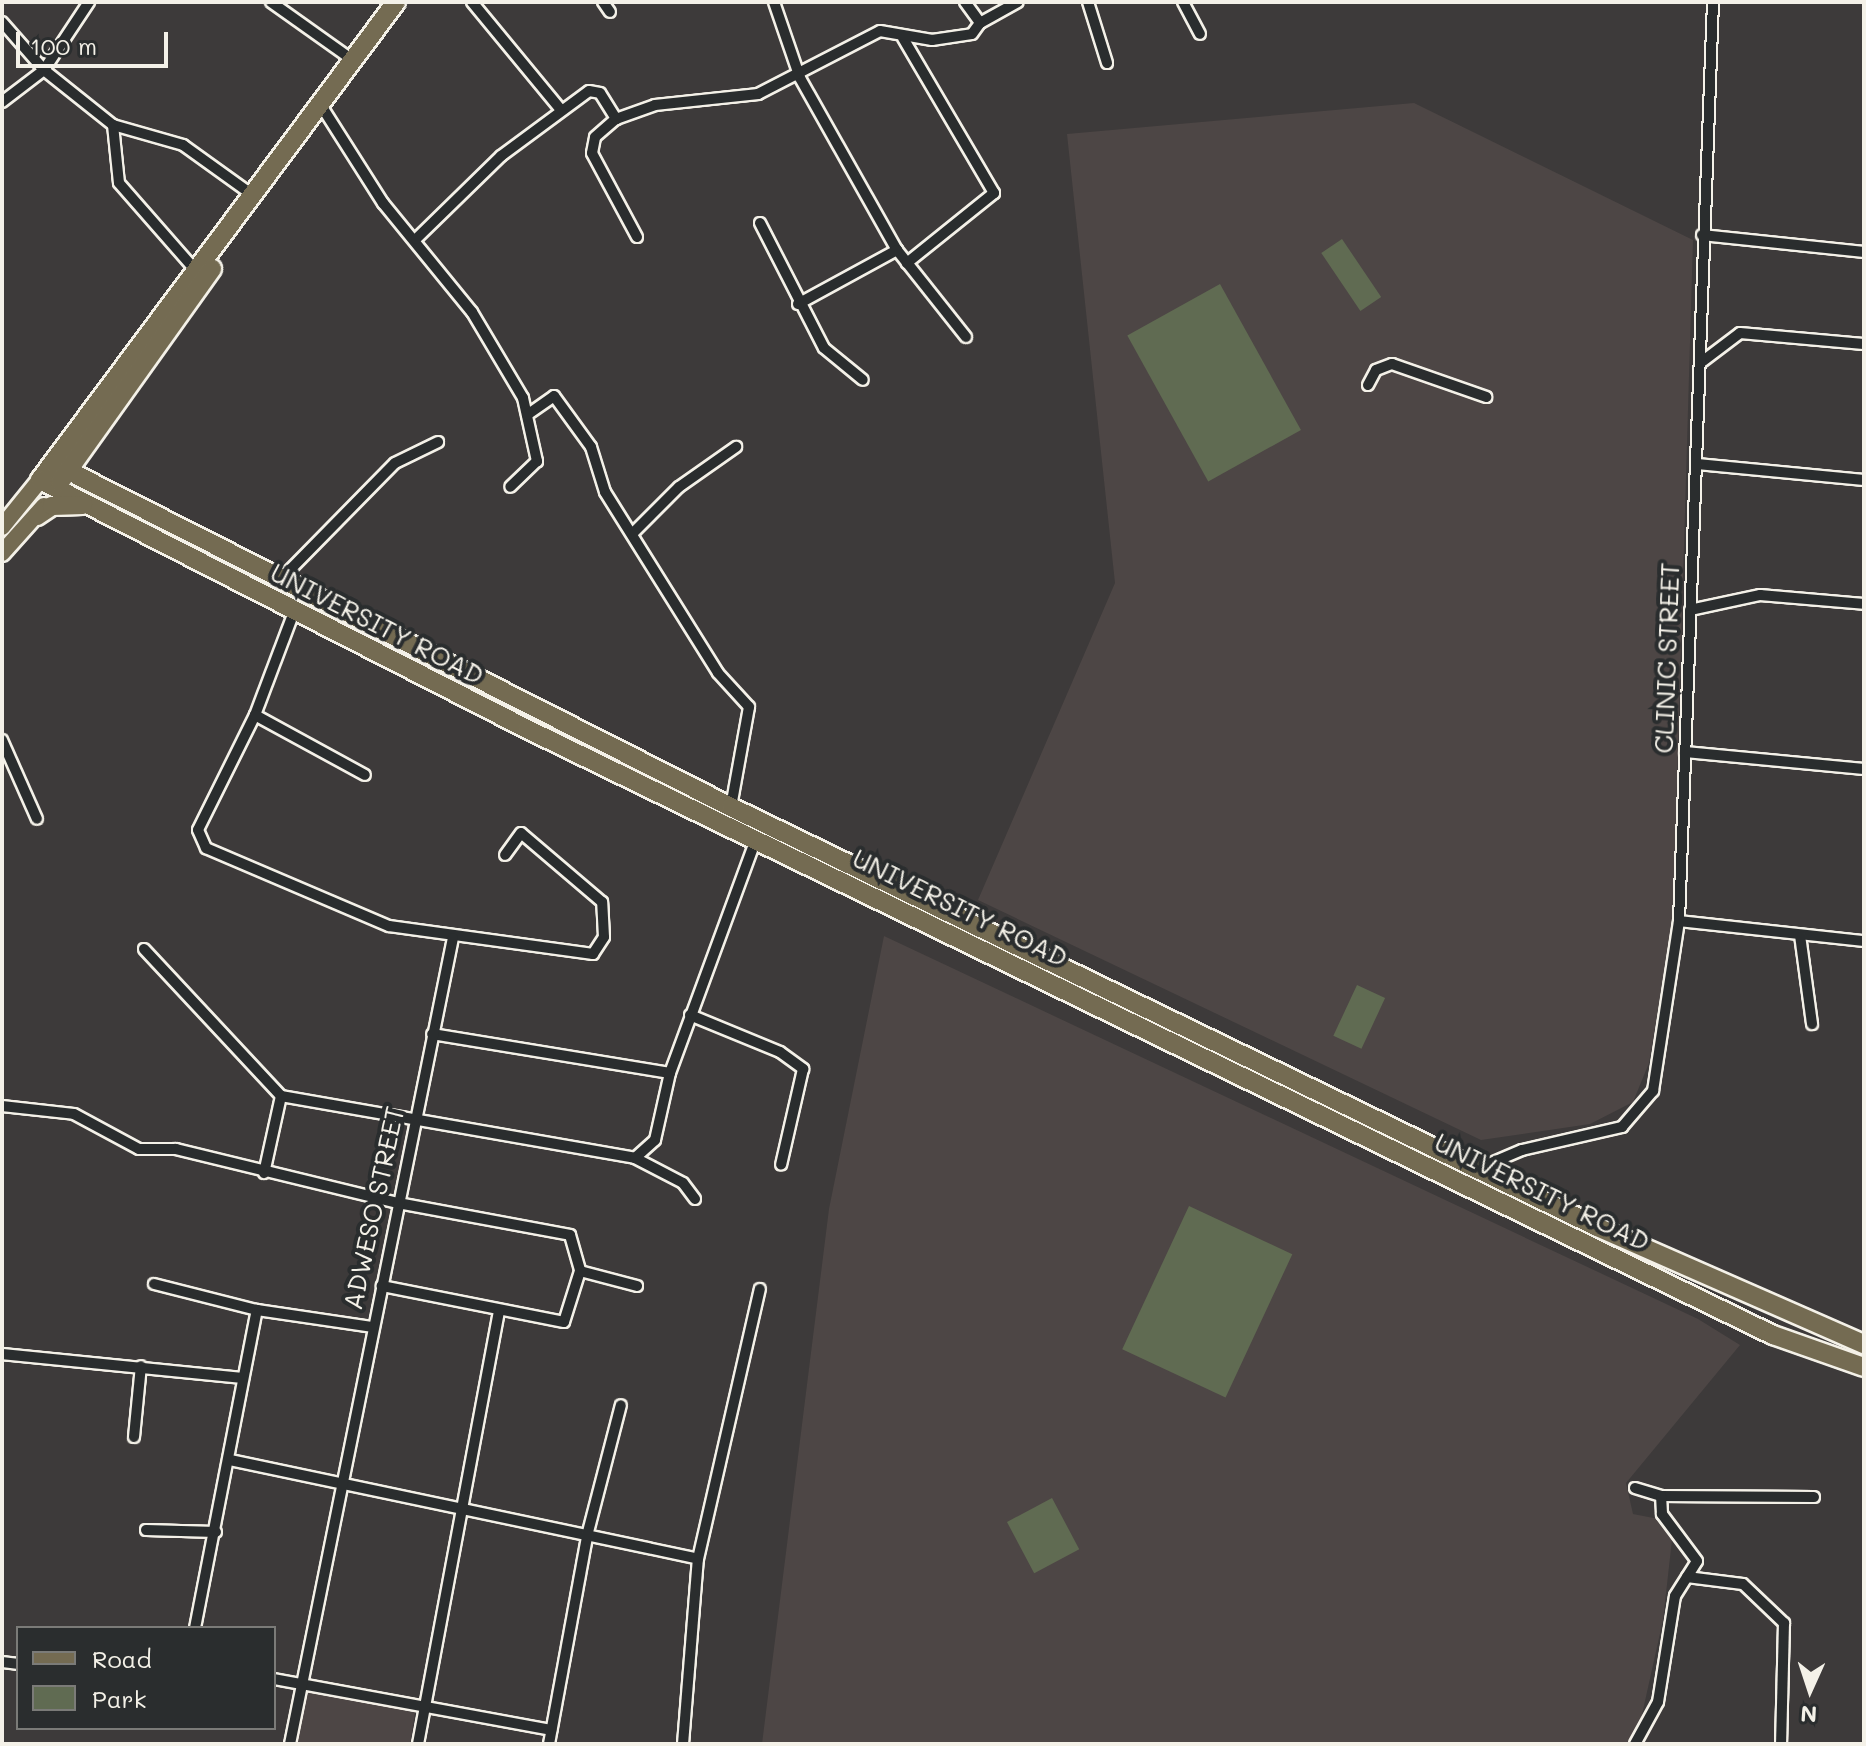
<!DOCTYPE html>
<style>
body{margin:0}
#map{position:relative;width:1866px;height:1746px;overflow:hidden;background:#3d3a3a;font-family:Mali,sans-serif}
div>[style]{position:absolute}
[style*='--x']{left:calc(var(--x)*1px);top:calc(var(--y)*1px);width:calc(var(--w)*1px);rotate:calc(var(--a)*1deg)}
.built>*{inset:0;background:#4d4645}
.green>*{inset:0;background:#606b52;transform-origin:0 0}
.roads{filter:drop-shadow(2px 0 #f4f1e8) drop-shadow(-2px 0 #f4f1e8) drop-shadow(0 2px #f4f1e8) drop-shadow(0 -2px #f4f1e8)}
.street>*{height:10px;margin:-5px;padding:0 5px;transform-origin:5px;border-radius:5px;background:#2a2d2e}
.primary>*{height:16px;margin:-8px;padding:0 8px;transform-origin:8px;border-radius:8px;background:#746b52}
.highway>*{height:18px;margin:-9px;padding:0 9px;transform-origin:9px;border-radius:9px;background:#746b52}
span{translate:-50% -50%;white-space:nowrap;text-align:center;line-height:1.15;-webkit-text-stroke:8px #2a2d2e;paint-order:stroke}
.street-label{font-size:26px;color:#f4f1e8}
.frame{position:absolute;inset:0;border:4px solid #f4f1e8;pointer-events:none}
.legend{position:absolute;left:16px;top:1626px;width:260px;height:104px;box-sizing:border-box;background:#2a2d2e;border:2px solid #7b7b78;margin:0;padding:10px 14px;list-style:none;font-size:24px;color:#f4f1e8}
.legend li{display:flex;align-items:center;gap:16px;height:40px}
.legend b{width:40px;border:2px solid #7b7b78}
.north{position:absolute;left:1770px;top:1650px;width:80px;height:80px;-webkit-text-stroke:6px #2a2d2e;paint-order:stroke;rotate:183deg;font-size:22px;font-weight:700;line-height:32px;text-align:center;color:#f4f1e8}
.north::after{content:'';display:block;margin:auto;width:28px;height:36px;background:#f4f1e8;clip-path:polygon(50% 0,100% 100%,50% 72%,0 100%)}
.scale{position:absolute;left:16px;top:32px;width:152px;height:36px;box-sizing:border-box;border:4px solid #f4f1e8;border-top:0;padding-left:10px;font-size:24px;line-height:28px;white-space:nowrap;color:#f4f1e8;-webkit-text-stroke:6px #2a2d2e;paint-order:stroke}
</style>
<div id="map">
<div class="built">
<div style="clip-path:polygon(1414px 103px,1693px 240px,1673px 919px,1649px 1063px,1633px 1102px,1590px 1124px,1481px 1140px,978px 900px,1115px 583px,1067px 134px)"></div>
<div style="clip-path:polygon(884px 936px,1698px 1319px,1740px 1345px,1626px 1483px,1633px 1514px,1674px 1522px,1663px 1620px,1641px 1719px,1628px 1744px,762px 1744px,829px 1209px)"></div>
<div style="clip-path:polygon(305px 1691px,415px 1712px,410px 1744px,296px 1744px)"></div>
</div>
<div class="green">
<div style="left:1342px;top:239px;width:70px;height:25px;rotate:56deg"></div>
<div style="left:1220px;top:284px;width:167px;height:106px;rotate:61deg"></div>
<div style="left:1357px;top:985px;width:31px;height:56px;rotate:25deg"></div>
<div style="left:1189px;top:1206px;width:114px;height:158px;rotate:25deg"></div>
<div style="left:1052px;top:1498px;width:58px;height:51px;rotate:62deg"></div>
</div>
<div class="roads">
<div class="street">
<div style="--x:271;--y:2;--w:102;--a:35.4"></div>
<div style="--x:472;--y:2;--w:140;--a:50.5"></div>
<div style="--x:603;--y:2;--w:12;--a:55"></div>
<div style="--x:774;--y:2;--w:80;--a:71.1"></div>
<div style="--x:800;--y:78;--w:197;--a:60.6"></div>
<div style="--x:897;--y:250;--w:111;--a:51.6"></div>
<div style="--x:965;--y:2;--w:26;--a:54"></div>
<div style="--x:980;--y:23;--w:43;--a:-28.9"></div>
<div style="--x:1088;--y:2;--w:64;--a:72.7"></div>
<div style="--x:1183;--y:2;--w:36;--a:62"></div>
<div style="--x:2;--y:22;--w:64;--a:48.8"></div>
<div style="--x:44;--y:70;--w:88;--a:38.6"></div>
<div style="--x:113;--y:125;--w:73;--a:15.9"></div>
<div style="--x:183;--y:145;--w:87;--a:35.7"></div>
<div style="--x:903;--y:38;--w:180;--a:59.6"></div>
<div style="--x:994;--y:193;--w:112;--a:141.2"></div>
<div style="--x:2;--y:102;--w:53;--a:-37.3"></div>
<div style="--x:44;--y:70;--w:82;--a:-56.5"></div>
<div style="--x:322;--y:107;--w:114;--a:57.6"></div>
<div style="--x:383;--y:203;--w:141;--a:50.8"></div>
<div style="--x:472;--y:312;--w:100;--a:59.3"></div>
<div style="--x:523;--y:398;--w:65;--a:77.5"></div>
<div style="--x:537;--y:461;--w:37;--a:136"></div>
<div style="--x:113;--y:125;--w:58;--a:84.1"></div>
<div style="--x:119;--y:183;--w:117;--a:48.8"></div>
<div style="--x:760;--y:223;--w:140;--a:62.9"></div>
<div style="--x:824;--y:348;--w:50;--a:39.4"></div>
<div style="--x:1702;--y:235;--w:163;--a:6"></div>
<div style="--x:637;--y:237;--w:95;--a:-118.2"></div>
<div style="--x:592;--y:153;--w:16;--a:-79"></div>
<div style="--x:595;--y:137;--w:28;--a:-41"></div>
<div style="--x:616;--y:119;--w:41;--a:-19.7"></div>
<div style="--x:655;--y:105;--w:104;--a:-6.1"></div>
<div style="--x:758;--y:94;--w:137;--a:-27.3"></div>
<div style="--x:880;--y:31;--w:53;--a:9.8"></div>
<div style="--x:932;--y:40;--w:40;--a:-8.5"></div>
<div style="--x:972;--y:34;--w:14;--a:-54"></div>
<div style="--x:416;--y:239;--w:119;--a:-44.3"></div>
<div style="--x:501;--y:156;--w:109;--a:-36.5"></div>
<div style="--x:589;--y:91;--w:11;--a:10"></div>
<div style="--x:600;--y:93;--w:31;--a:58"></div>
<div style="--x:798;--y:304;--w:113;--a:-28.6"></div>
<div style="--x:1703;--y:361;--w:46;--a:-37.1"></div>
<div style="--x:1740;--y:333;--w:124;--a:5.1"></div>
<div style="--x:1368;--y:385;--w:17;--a:-62"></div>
<div style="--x:1376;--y:370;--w:17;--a:-21"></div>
<div style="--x:1392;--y:364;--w:100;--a:19.3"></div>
<div style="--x:527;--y:415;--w:33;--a:-35"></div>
<div style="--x:554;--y:396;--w:63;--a:54"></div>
<div style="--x:591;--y:447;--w:47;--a:72.7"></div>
<div style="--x:605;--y:492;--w:213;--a:58"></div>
<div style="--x:718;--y:673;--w:46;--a:47.6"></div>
<div style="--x:749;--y:707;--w:102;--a:100.2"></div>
<div style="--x:1697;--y:464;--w:168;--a:5.5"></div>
<div style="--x:632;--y:534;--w:66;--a:-45"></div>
<div style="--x:679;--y:487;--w:70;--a:-35.1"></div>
<div style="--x:279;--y:581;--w:165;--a:-45.5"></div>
<div style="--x:395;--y:463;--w:48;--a:-26"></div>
<div style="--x:1690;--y:610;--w:72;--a:-12.1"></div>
<div style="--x:1760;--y:595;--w:104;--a:4.9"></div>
<div style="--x:294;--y:612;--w:110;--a:110.7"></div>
<div style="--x:255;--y:715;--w:128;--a:116.4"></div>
<div style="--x:198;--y:830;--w:20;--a:66"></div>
<div style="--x:206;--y:848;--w:199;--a:23.1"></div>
<div style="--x:389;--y:926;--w:206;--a:7.8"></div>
<div style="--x:593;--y:954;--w:20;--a:-57"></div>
<div style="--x:604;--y:937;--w:35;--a:-93"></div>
<div style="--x:602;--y:902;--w:106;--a:-139.6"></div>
<div style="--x:521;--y:833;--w:27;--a:126"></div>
<div style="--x:255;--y:715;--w:125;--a:28.6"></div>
<div style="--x:2;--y:740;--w:86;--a:66.1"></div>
<div style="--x:1685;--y:752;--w:180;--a:5.4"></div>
<div style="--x:1679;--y:921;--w:186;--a:6.2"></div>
<div style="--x:1800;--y:935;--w:90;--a:82.3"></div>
<div style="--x:144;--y:949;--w:201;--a:47"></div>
<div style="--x:281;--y:1096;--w:79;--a:102.4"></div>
<div style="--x:690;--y:1015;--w:97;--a:22.3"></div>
<div style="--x:780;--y:1052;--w:29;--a:36"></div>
<div style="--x:803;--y:1069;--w:98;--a:102.9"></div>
<div style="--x:670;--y:1073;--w:249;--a:-69.8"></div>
<div style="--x:281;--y:1096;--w:359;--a:9.9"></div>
<div style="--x:635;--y:1158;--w:27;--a:-42"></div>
<div style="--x:655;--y:1140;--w:69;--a:-77.4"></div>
<div style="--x:670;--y:1073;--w:241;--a:-170.7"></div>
<div style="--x:2;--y:1106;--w:72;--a:6.3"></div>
<div style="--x:74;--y:1114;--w:74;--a:28.3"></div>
<div style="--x:139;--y:1149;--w:37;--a:0"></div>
<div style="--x:176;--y:1149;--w:228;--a:13.7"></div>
<div style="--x:398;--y:1203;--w:175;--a:10.5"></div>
<div style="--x:570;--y:1235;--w:37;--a:74"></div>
<div style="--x:580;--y:1271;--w:53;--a:107.4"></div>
<div style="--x:564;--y:1322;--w:186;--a:-168.8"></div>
<div style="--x:635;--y:1158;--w:54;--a:27.5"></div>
<div style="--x:683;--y:1183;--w:20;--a:53"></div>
<div style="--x:1477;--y:1169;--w:49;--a:-22.9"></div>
<div style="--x:1522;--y:1150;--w:103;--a:-13"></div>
<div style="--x:1622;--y:1127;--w:48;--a:-49.3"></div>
<div style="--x:1653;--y:1091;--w:172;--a:-81.3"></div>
<div style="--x:1679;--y:921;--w:920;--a:-87.88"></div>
<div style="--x:580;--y:1271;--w:59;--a:14.7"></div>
<div style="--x:154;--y:1284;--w:106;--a:14.2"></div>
<div style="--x:2;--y:1354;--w:242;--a:5.7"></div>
<div style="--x:134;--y:1437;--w:71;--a:-84.4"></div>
<div style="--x:230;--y:1460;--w:478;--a:11.9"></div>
<div style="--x:1635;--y:1488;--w:27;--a:17"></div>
<div style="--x:1661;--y:1496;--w:153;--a:0.4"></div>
<div style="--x:146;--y:1530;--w:70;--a:1.6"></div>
<div style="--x:1687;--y:1577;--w:56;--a:7.1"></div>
<div style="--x:1743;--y:1584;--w:57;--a:43.6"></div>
<div style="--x:1784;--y:1623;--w:121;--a:91.4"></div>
<div style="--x:195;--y:1628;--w:324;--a:-79"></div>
<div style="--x:257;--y:1310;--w:116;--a:8.4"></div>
<div style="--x:2;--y:1662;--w:16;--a:7"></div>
<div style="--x:274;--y:1679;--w:282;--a:10.4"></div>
<div style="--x:290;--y:1744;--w:822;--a:-78.57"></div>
<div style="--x:418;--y:1744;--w:440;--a:-79.4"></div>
<div style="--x:549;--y:1744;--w:211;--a:-79.6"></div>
<div style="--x:587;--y:1536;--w:135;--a:-75.5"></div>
<div style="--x:683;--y:1744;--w:186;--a:-85.4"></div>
<div style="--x:698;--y:1559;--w:277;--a:-77.1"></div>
<div style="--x:1635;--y:1744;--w:48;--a:-61.3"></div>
<div style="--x:1658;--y:1702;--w:107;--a:-80.9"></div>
<div style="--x:1675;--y:1596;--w:41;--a:-57.8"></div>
<div style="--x:1697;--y:1561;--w:59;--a:-126.7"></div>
<div style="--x:1662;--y:1514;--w:18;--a:-93"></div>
</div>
<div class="primary">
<div style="--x:2;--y:527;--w:60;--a:-51"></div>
<div style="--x:2;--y:553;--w:63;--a:-48.2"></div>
</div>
<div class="highway">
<div style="--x:396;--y:2;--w:596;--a:126.68"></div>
<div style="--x:40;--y:480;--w:547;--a:27.08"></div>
<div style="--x:527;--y:729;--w:1386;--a:25.94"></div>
<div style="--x:1773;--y:1335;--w:96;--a:19.4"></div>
<div style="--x:53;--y:463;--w:760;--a:26.9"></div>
<div style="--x:731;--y:807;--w:962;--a:25.87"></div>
<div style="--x:1597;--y:1227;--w:292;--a:23.7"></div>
<div style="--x:60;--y:482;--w:262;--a:-54.5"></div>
<div style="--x:37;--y:516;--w:18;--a:-34"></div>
<div style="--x:52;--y:506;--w:31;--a:-2"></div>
</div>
</div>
<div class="street-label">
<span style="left:377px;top:624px;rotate:27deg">UNIVERSITY ROAD</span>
<span style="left:1667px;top:658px;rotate:-88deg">CLINIC STREET</span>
<span style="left:960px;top:908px;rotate:26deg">UNIVERSITY ROAD</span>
<span style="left:1542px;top:1192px;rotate:26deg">UNIVERSITY ROAD</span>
<span style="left:374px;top:1208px;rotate:-78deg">ADWESO STREET</span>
</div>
<div class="frame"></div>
<ul class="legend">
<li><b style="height:10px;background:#746b52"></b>Road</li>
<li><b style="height:22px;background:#606b52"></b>Park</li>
</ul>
<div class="north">N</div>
<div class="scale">100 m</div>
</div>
